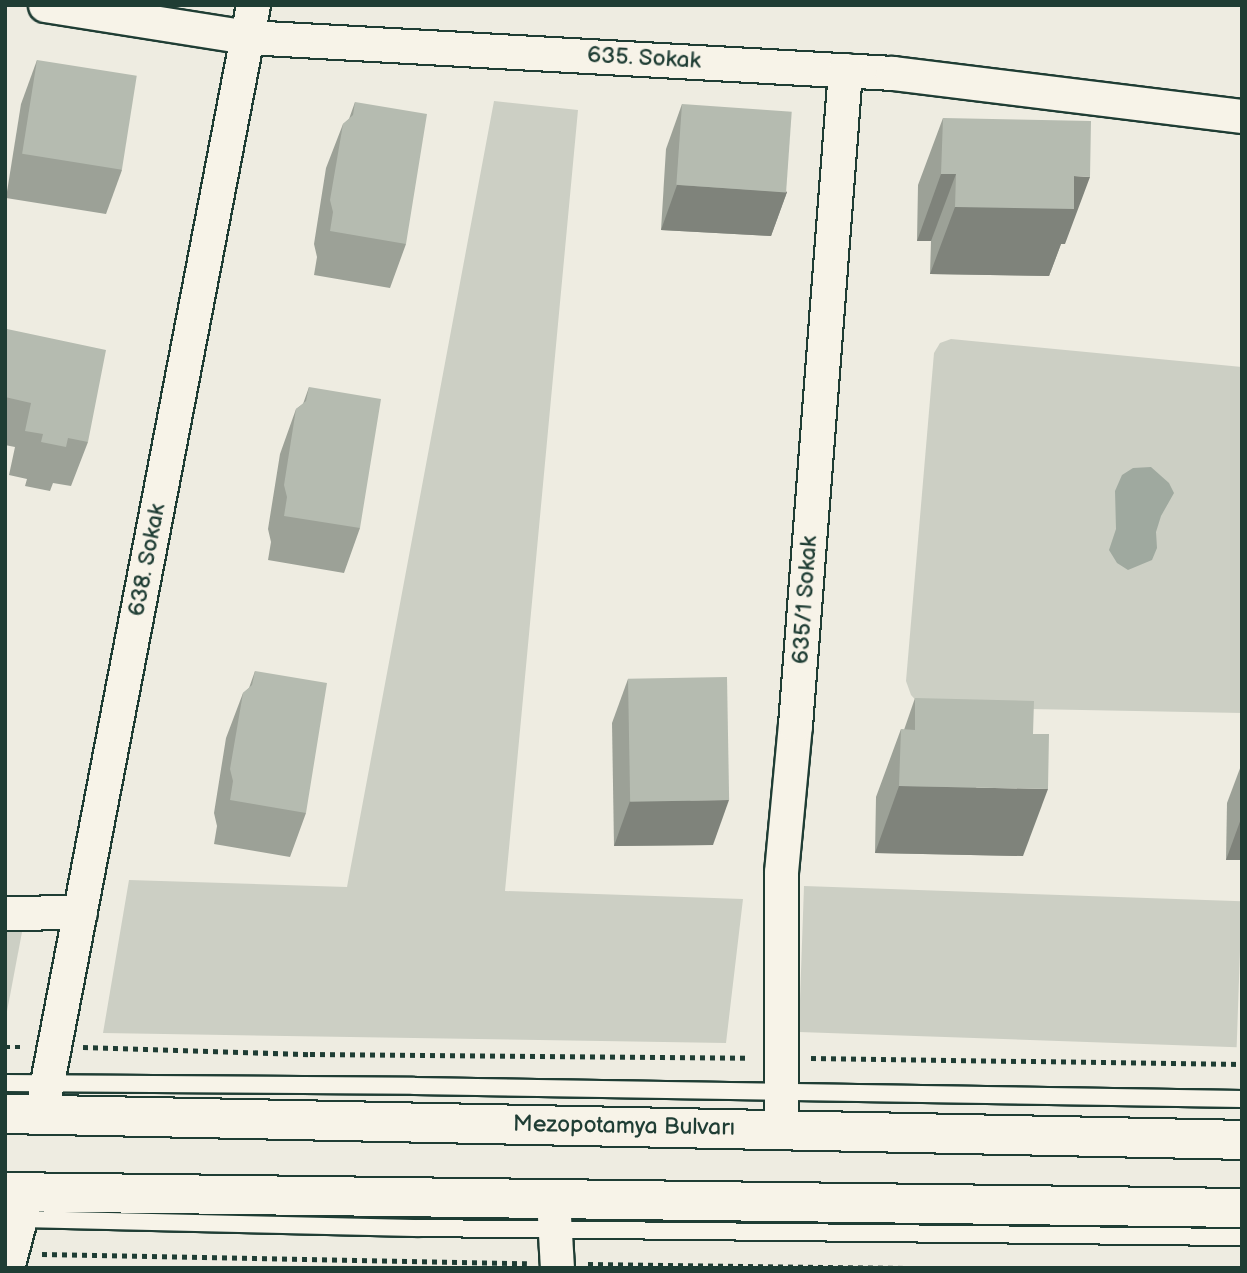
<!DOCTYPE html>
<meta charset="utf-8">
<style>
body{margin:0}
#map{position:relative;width:1247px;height:1273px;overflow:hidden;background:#eeece1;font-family:"Balsamiq Sans",sans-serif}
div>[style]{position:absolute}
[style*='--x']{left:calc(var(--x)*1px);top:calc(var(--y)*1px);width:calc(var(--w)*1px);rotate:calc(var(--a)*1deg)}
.green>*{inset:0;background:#cccfc4;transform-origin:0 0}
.water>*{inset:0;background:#9fa99f}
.path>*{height:4.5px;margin-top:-2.25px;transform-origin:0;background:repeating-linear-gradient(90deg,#1f3d34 0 5px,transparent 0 10px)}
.roads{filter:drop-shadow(2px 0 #1f3d34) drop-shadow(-2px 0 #1f3d34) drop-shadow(0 2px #1f3d34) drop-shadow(0 -2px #1f3d34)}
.service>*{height:16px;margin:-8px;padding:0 8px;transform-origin:8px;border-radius:8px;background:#f7f3e8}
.minor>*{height:33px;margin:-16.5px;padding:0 16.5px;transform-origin:16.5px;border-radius:16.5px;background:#f7f3e8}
.primary>*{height:38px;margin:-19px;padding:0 19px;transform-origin:19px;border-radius:19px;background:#f7f3e8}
.wall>*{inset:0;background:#9ca197}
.shaded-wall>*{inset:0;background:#7f837b}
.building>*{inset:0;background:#b5bbb0;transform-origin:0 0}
span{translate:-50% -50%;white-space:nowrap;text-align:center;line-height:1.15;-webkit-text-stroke:6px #f7f3e8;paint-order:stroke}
.street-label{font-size:23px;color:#1f3d34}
.frame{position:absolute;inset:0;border:7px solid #1f3d34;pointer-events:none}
</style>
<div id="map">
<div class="green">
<div style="clip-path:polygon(494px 101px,578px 110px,505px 891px,743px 899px,726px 1043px,103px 1033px,129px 880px,347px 887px)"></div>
<div style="clip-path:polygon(951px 339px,1242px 367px,1242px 713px,922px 707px,911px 695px,906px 681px,934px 353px,940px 343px)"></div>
<div style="left:804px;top:886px;width:438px;height:146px;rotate:2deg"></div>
<div style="clip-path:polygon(5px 932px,22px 932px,5px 1022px)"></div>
</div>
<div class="water">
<div style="clip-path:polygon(1151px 467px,1169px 483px,1174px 493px,1161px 516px,1156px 532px,1157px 548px,1152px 560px,1128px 570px,1117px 563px,1109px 550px,1116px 529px,1115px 491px,1122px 475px,1133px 468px)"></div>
</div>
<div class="path">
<div style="--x:5;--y:1047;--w:17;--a:0"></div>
<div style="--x:83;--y:1047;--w:227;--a:1.8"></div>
<div style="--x:310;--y:1054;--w:440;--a:0.5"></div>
<div style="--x:811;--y:1058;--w:431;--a:0.8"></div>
<div style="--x:42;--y:1254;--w:485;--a:1.1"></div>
<div style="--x:588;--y:1264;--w:321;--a:0.7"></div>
</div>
<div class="roads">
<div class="service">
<div style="--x:5;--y:1083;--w:409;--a:0.4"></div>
<div style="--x:414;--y:1086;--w:828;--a:0.9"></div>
<div style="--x:18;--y:1219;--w:399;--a:1.3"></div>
<div style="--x:417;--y:1228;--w:825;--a:0.63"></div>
</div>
<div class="minor">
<div style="--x:45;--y:5;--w:205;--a:9"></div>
<div style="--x:247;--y:37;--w:646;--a:3.19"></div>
<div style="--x:892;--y:73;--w:353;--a:7"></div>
<div style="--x:5;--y:913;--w:75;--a:-0.8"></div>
<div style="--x:41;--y:1114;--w:1129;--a:-79.18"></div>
<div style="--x:781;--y:1130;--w:258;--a:-90"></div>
<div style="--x:781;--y:872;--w:148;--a:-84.6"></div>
<div style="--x:795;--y:725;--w:657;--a:-85.63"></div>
<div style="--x:553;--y:1199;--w:69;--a:86.7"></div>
<div style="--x:7;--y:1268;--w:79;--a:-75.3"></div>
</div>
<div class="primary">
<div style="--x:5;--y:1114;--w:1237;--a:1.2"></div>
<div style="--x:5;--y:1192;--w:1237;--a:0.74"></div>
</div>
</div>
<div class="wall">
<div style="clip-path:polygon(37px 60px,122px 170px,106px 214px,6px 198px,21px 104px)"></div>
<div style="clip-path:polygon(355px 102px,406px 244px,390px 288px,314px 275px,317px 257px,314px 244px,326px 168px,343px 124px,349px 119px)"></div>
<div style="clip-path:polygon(682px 104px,787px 192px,771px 236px,661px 230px,666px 149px)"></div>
<div style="clip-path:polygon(943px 118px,1065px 244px,1061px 244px,1049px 276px,930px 274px,931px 241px,917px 241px,918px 185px)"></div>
<div style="clip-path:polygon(7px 329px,88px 442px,71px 486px,53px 483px,50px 491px,25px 486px,27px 479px,9px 475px,15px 447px,5px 445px,5px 333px)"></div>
<div style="clip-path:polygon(309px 387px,360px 528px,344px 573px,268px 560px,271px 542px,268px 529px,280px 454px,296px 409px,303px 404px)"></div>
<div style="clip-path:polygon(255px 671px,306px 813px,290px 857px,214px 844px,217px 826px,214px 813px,226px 738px,243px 693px,249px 688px)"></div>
<div style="clip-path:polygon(628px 679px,713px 845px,614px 846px,612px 723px)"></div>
<div style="clip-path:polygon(915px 698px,1023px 856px,875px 853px,876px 797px,901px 729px,904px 730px)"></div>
<div style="clip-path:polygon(1242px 763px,1242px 860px,1226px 860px,1227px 803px)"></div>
</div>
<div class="shaded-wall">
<div style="clip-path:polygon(941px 174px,956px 174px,931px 241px,917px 241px)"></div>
<div style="clip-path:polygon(1074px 176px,1090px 177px,1065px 244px,1061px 244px,1049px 276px,930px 274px,955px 207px)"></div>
<div style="clip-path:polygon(677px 185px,787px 192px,771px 236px,661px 230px)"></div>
<div style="clip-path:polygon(899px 786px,1048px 789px,1023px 856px,875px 853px)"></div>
<div style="clip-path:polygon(729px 800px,713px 845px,614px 846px,630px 801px)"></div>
<div style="clip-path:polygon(1242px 816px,1242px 860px,1226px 860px)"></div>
</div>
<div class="building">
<div style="left:37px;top:60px;width:101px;height:95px;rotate:9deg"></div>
<div style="clip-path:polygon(355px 102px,427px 114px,406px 244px,330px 231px,333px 212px,330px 200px,343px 124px,353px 115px)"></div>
<div style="left:682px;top:104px;width:110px;height:81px;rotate:4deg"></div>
<div style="clip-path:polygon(943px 118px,1091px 121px,1090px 177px,1074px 176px,1074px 209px,955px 207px,956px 174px,941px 174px)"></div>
<div style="clip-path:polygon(7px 329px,106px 350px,88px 442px,68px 438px,66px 447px,41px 442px,43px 434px,25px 431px,31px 403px,5px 397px,5px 337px)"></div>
<div style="clip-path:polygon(309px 387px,381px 399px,360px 528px,284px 516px,287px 497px,284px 485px,296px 409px,306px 401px)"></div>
<div style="clip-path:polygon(255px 671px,327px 683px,306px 813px,230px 800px,233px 781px,230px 769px,243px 693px,252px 685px)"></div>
<div style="left:727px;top:677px;width:123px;height:99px;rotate:89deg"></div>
<div style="clip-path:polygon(915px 698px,1034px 701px,1033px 734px,1049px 734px,1048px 789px,899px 786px,901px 729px,915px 730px)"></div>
</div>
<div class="street-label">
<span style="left:644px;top:58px;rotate:3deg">635. Sokak</span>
<span style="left:147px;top:560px;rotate:-79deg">638. Sokak</span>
<span style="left:805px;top:600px;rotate:-86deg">635/1 Sokak</span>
<span style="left:624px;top:1126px;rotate:1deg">Mezopotamya Bulvarı</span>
</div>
<div class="frame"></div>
</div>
